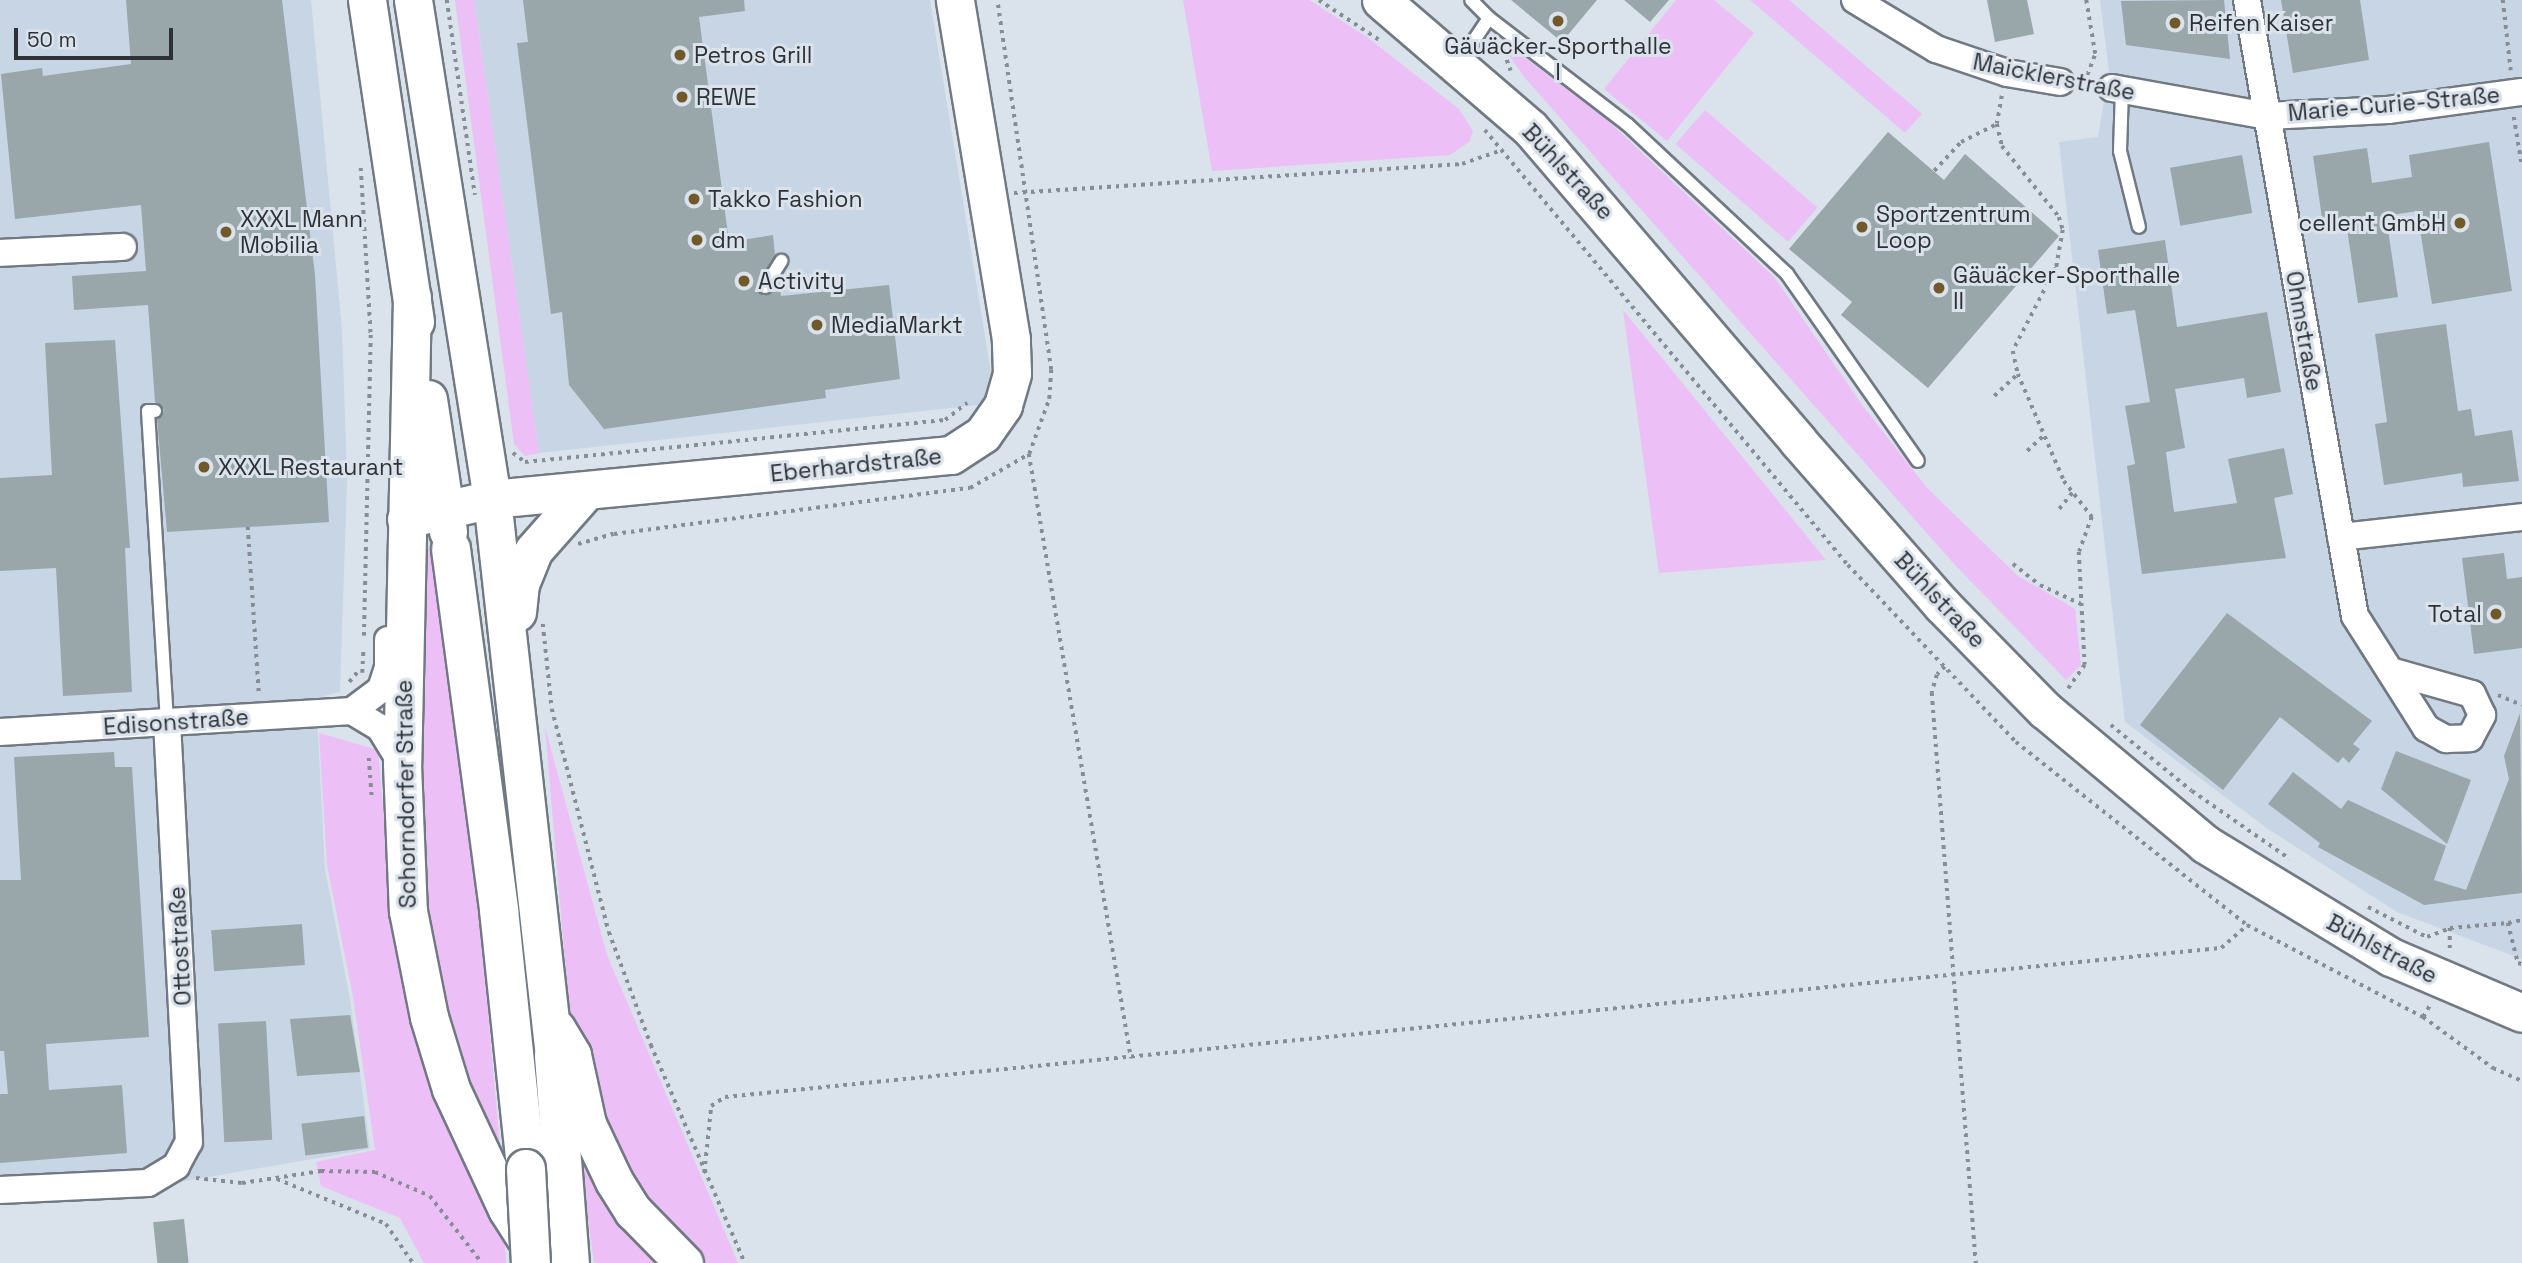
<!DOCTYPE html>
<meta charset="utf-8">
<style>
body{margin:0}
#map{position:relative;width:2522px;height:1263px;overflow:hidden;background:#dae2ec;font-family:"Space Grotesk",sans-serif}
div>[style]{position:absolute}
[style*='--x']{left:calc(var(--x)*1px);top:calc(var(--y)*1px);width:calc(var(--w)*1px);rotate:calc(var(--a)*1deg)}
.built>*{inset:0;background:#c8d5e5}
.green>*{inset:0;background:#edbff7;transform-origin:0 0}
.building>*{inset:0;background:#99a6aa;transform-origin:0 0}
.path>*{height:3.5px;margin-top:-1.75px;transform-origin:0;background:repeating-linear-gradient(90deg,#878d94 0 3.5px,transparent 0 8.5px)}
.roads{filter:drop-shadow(2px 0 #717982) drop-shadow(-2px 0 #717982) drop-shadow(0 2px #717982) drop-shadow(0 -2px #717982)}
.service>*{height:12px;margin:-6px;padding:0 6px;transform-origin:6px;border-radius:6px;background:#fff}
.minor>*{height:26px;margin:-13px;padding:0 13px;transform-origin:13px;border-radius:13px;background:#fff}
.secondary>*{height:37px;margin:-18.5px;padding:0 18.5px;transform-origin:18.5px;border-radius:18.5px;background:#fff}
.trunk>*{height:38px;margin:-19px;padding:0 19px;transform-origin:19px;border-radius:19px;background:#fff}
.bridges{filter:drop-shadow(2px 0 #717982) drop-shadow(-2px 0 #717982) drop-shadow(0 2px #717982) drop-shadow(0 -2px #717982)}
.trunk-bridge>*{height:38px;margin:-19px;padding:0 19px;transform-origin:19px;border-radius:19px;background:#fff}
.dots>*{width:19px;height:19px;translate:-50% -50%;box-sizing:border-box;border:4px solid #dae2ec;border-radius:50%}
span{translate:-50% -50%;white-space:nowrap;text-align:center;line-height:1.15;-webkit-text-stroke:6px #dae2ec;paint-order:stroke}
.poi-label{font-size:23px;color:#2e3236}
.left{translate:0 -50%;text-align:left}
.right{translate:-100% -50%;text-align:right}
.street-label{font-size:23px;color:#2e3236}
.scale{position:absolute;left:14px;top:28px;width:159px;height:32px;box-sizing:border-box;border:4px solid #2e3236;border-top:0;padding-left:9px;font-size:21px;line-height:24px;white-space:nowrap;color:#2e3236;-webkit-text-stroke:5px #dae2ec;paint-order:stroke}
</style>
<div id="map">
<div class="built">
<div style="clip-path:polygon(0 0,311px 0,342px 329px,347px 480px,340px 692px,316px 698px,325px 869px,350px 999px,370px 1149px,185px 1181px,0 1196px)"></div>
<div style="clip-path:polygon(474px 0,930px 0,996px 403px,539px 453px)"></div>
<div style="clip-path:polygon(2100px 0,2522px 0,2522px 959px,2397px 912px,2268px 829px,2125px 722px,2059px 142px,2098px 137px,2109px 71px)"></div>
</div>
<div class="green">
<div style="clip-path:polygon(455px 0,474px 0,539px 453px,525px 456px,514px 444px)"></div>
<div style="clip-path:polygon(1183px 0,1309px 0,1367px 37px,1459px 109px,1473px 131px,1469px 142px,1450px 155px,1212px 171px)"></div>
<div style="clip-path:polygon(1676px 0,1714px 0,1754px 33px,1667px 141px,1604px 89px)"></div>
<div style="clip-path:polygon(1750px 0,1789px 0,1922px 114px,1905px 133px)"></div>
<div style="clip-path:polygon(1512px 48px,1605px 118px,1775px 278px,1862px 405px,1927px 488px,2018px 576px,2075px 609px,2081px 665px,2066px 680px,1955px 565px,1525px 78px,1510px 57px)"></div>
<div style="left:1705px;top:110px;width:149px;height:45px;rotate:41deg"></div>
<div style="clip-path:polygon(1623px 310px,1826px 560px,1659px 573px)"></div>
<div style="clip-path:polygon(421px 548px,432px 549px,477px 886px,502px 1171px,449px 1045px,420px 904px)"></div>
<div style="clip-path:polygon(545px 727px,607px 955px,738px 1263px,696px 1263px,637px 1200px,597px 1127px,570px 1020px)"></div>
<div style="clip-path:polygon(319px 733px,378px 750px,388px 867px,413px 1020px,504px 1232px,506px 1263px,424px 1263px,400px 1218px,321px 1186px,316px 1162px,375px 1150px,353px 997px,327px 865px)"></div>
<div style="clip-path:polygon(579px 1149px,635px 1243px,656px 1263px,594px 1263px)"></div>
</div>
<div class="building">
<div style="clip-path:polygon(126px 0,282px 0,315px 275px,329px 522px,167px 532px,157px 419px,164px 410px,155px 402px,148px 305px,74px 310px,72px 276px,146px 271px,141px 205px,15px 219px,1px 74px,42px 68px,43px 76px,131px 64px)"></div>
<div style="clip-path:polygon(523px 0,744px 0,745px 11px,699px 17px,729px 242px,773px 235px,775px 255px,756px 286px,764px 296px,779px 281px,781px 296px,889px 285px,900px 379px,825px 390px,826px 398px,604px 429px,569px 385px,562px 312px,551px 314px,517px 43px,528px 42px)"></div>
<div style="clip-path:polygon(1511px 0,1597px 0,1562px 42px)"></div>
<div style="clip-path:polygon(1624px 0,1669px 0,1650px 22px)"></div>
<div style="clip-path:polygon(1987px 0,2027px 0,2034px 34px,1995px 42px)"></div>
<div style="clip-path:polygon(2224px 0,2230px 59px,2126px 45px,2121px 1px)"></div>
<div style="clip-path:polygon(2281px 0,2360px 0,2369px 60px,2293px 73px)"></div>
<div style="clip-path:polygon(1888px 132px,1944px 180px,1965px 154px,2059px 236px,1928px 388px,1841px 315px,1852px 302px,1789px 249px)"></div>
<div style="clip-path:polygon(2489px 142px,2512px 291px,2432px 304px,2417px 211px,2386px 216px,2398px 297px,2358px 303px,2346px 222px,2323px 225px,2313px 156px,2367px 148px,2372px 183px,2412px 177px,2409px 155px)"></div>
<div style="left:2242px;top:155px;width:59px;height:73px;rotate:80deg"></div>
<div style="clip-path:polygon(2165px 240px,2177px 327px,2267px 312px,2281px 392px,2247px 398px,2244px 378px,2175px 389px,2185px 448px,2166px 452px,2174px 512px,2237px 503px,2228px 459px,2284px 448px,2293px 494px,2274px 498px,2286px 558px,2142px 574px,2127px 466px,2135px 464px,2125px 406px,2150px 402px,2135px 310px,2107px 314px,2098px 250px)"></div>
<div style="clip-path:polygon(2446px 324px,2458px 411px,2471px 409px,2475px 436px,2512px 430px,2519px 481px,2463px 487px,2462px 473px,2384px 485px,2375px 424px,2387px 422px,2375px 334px)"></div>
<div style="clip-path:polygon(115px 340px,130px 548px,125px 548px,132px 692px,63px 696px,56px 568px,0 571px,0 478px,52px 475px,45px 343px)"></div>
<div style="clip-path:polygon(2504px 553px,2507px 579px,2522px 577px,2522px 648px,2474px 654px,2462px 558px)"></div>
<div style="clip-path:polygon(2227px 613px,2372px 721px,2353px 744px,2360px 749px,2349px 763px,2343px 757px,2338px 763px,2280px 717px,2223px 790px,2140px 725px)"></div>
<div style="clip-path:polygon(2520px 713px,2522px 893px,2424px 905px,2318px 847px,2320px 843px,2268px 804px,2293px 772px,2341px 809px,2348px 800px,2446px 846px,2434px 880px,2466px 890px,2509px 779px,2504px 756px)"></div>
<div style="clip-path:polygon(2396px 751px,2471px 780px,2447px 844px,2381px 789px)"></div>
<div style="clip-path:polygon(114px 752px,115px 767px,132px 767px,149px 1037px,46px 1044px,49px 1090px,122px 1085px,127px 1153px,0 1163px,0 1094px,8px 1094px,4px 1051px,0 1051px,0 880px,21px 880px,14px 757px)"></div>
<div style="left:302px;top:924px;width:41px;height:91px;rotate:86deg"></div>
<div style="clip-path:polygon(350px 1015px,360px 1072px,297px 1076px,290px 1019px)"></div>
<div style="left:266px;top:1021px;width:119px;height:48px;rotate:87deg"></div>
<div style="left:364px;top:1116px;width:32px;height:63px;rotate:83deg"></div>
<div style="left:184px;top:1219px;width:44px;height:31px;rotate:84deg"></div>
</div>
<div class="path">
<div style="--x:447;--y:0;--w:197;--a:81.8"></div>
<div style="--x:1319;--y:0;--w:74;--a:33.5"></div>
<div style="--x:2503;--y:0;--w:71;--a:83.6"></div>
<div style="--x:1504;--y:52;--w:20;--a:70"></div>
<div style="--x:2084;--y:83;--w:31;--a:-69"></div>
<div style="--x:2095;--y:54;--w:55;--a:-99.5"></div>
<div style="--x:2002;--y:96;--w:28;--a:100"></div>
<div style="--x:1997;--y:124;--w:23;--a:77"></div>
<div style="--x:2002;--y:146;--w:91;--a:51.2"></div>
<div style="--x:2059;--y:217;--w:14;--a:73"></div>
<div style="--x:2063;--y:230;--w:39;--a:100"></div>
<div style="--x:2056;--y:268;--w:93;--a:117.4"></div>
<div style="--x:2013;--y:351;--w:24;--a:78"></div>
<div style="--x:2018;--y:374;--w:116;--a:66.7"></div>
<div style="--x:2064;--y:481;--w:46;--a:52.1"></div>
<div style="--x:2092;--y:517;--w:37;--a:110"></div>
<div style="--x:2079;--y:552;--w:113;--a:87"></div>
<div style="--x:2085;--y:665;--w:29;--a:125"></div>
<div style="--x:2514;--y:117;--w:50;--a:80.7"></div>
<div style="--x:1485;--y:130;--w:567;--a:50.16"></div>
<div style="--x:1848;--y:565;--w:244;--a:46.5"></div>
<div style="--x:2016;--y:742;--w:295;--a:38.4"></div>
<div style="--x:2247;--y:925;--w:199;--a:27.6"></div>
<div style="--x:2423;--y:1017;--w:87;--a:36.1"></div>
<div style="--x:2493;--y:1068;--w:32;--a:24"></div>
<div style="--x:361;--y:168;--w:167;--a:86.6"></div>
<div style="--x:371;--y:335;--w:301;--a:91.3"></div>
<div style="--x:1934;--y:171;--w:40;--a:-47"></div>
<div style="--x:1961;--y:142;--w:40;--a:-26.6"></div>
<div style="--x:1014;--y:193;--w:449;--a:-3.7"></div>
<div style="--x:1462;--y:164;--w:42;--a:-19.3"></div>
<div style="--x:1994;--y:396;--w:33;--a:-43"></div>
<div style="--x:2027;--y:451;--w:22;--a:-43"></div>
<div style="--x:513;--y:453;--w:15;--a:37"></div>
<div style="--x:525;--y:462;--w:422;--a:-5.7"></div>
<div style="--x:945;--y:420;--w:28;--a:-38"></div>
<div style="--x:1029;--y:454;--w:613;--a:80.41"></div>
<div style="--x:338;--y:472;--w:44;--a:-6.5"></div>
<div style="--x:2059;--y:509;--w:22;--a:-51"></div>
<div style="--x:248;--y:527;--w:167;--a:86.2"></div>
<div style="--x:578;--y:544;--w:37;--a:-16"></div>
<div style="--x:614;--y:534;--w:359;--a:-7.4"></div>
<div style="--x:970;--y:488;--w:68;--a:-30"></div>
<div style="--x:1029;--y:454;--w:59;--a:-70"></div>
<div style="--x:1049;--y:399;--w:29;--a:-86"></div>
<div style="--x:1051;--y:370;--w:374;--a:-98.3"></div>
<div style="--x:2013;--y:564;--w:34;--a:38"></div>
<div style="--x:2040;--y:585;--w:45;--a:24.9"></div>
<div style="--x:543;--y:624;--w:85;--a:84"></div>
<div style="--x:552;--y:709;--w:230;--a:75.7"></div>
<div style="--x:609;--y:932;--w:121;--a:69.6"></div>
<div style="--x:651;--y:1045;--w:237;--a:66.7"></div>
<div style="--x:1945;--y:667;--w:11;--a:135"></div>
<div style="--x:1937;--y:675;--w:19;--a:106"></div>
<div style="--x:1932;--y:693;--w:572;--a:85.59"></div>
<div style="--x:362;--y:673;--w:22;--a:-87"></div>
<div style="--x:349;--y:682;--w:16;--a:-50"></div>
<div style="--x:2498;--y:695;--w:26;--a:23"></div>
<div style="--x:2111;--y:725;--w:104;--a:39.2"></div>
<div style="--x:2192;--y:791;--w:119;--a:34.8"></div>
<div style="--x:369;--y:758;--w:41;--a:85.8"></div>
<div style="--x:2368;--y:907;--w:66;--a:27"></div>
<div style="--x:2427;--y:937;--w:25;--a:-21"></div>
<div style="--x:2450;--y:928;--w:58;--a:-4.9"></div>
<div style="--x:2508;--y:923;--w:41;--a:76"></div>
<div style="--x:2518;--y:963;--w:4;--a:14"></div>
<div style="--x:2508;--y:923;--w:14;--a:-12"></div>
<div style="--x:2450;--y:928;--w:23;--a:90"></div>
<div style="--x:2423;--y:1017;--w:16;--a:-60"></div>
<div style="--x:704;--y:1173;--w:67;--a:-84"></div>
<div style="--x:711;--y:1106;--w:17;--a:-33"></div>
<div style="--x:725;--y:1097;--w:1503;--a:-5.69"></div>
<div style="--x:2221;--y:948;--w:35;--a:-41"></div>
<div style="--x:196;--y:1178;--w:46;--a:6.2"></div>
<div style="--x:242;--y:1183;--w:80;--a:-8.6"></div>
<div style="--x:321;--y:1171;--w:54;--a:1.1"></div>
<div style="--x:375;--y:1172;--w:60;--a:23.6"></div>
<div style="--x:430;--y:1196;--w:85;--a:52.2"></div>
<div style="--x:277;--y:1179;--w:118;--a:22.4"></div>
<div style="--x:386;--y:1224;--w:47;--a:55.3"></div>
</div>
<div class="roads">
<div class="service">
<div style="--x:1489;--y:18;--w:175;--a:37.6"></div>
<div style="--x:1628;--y:125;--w:218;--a:43.1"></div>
<div style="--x:1787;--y:274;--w:228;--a:55"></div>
<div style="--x:1458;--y:64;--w:55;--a:-56"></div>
<div style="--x:1489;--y:18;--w:25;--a:-135"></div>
<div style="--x:2122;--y:90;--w:61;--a:91.9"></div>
<div style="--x:2120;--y:151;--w:78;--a:76"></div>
<div style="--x:765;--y:287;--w:31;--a:-58"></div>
<div style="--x:155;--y:411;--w:7;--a:180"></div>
<div style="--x:148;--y:411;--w:313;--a:86.5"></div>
</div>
<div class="minor">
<div style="--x:1855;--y:0;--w:95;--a:31.2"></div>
<div style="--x:1936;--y:49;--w:75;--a:18.7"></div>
<div style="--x:2007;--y:73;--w:54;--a:9.6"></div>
<div style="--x:2247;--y:0;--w:625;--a:80.06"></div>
<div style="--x:2355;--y:616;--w:133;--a:57.6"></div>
<div style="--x:2426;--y:728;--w:23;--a:29"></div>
<div style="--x:2446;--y:739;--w:24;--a:-2"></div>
<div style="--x:2470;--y:738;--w:26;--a:-62"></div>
<div style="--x:2482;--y:715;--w:23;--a:-115"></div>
<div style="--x:2472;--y:694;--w:81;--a:-164.2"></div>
<div style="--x:2112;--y:88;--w:158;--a:10.2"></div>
<div style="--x:2267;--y:116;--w:121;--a:-2.8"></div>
<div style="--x:2388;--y:110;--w:135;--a:-7.7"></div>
<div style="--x:0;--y:253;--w:123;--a:-2.8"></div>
<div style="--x:2341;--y:537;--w:182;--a:-6.3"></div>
<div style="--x:352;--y:711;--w:33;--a:31"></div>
<div style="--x:380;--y:728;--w:42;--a:58.6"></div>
<div style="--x:0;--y:732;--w:353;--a:-3.4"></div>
<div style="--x:352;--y:711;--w:36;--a:-37"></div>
<div style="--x:381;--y:689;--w:22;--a:-72"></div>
<div style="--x:388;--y:668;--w:28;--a:-90"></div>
<div style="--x:0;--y:1190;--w:148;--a:-2.7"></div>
<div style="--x:148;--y:1183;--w:33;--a:-31"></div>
<div style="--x:176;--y:1166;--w:27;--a:-62"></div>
<div style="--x:189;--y:1142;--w:419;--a:-93"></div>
</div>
<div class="secondary">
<div style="--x:367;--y:0;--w:325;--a:81.5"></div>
<div style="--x:413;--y:0;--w:505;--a:81"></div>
<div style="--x:492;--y:499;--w:560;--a:83.65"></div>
<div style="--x:1381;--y:0;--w:196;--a:40.7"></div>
<div style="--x:1530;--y:128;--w:412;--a:49.4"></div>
<div style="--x:1798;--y:441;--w:218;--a:48.7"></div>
<div style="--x:1942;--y:605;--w:147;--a:45.6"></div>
<div style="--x:2045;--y:710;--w:209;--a:39.9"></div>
<div style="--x:2205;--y:844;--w:218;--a:31.3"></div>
<div style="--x:2391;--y:957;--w:142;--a:23.1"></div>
<div style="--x:412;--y:297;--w:467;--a:91.2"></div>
<div style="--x:402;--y:764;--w:147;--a:87.7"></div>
<div style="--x:408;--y:911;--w:108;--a:78.8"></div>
<div style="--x:429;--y:1017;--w:75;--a:73"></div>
<div style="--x:451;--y:1089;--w:132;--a:65"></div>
<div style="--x:507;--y:1209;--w:52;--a:57.5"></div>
<div style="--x:428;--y:399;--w:134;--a:81.4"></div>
<div style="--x:406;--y:519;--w:88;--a:-13.1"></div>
<div style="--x:492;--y:499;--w:461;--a:-5.5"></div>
<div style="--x:951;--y:455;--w:38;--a:-33"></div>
<div style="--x:983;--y:434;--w:35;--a:-55"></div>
<div style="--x:1003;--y:405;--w:33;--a:-74"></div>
<div style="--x:1012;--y:373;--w:34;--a:-92"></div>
<div style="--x:1011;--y:339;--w:344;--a:-99.4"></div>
<div style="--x:517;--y:612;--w:28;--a:-84"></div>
<div style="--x:520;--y:584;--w:35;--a:-68"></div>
<div style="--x:533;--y:551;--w:80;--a:-48.5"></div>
<div style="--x:556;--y:1028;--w:31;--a:59"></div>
<div style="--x:572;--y:1055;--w:71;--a:77.7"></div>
<div style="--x:587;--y:1124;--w:63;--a:64.7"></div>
<div style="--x:614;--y:1181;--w:36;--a:58"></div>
<div style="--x:633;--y:1211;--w:73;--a:45.6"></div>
</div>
<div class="trunk">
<div style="--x:451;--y:549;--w:364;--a:82.4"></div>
<div style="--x:499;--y:910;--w:260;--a:84"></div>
<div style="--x:554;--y:1056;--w:208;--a:85.6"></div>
</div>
</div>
<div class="bridges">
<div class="trunk-bridge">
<div style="--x:526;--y:1169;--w:94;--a:87"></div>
</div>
</div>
<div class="dots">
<div style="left:1558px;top:21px;background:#715929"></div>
<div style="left:2175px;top:23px;background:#715929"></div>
<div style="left:680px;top:55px;background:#715929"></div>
<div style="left:682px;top:97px;background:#715929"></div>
<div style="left:694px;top:199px;background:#715929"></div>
<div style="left:2460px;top:223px;background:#715929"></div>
<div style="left:1862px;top:227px;background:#715929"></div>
<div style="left:226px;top:232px;background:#715929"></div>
<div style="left:697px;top:240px;background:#715929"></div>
<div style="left:744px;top:281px;background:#715929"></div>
<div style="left:1939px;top:288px;background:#715929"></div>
<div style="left:817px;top:325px;background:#715929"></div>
<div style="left:204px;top:467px;background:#715929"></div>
<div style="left:2496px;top:614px;background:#715929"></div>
</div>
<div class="poi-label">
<span class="left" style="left:2189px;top:23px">Reifen Kaiser</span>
<span style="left:1558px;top:59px">Gäuäcker-Sporthalle<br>I</span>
<span class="left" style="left:694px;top:55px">Petros Grill</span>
<span class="left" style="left:696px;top:97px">REWE</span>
<span class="left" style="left:708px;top:199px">Takko Fashion</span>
<span class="left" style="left:1876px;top:227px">Sportzentrum<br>Loop</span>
<span class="left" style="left:240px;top:232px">XXXL Mann<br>Mobilia</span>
<span class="right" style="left:2446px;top:223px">cellent GmbH</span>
<span class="left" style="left:711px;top:240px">dm</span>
<span class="left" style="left:1953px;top:288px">Gäuäcker-Sporthalle<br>II</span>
<span class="left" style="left:758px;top:281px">Activity</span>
<span class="left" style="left:831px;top:325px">MediaMarkt</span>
<span class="left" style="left:218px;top:467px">XXXL Restaurant</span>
<span class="right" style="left:2482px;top:614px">Total</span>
</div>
<div class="street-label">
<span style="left:2054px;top:77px;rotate:11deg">Maicklerstraße</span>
<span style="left:2394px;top:104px;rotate:-5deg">Marie-Curie-Straße</span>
<span style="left:1568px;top:172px;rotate:47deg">Bühlstraße</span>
<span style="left:2304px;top:331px;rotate:80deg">Ohmstraße</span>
<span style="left:856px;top:465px;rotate:-6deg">Eberhardstraße</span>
<span style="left:1940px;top:600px;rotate:47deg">Bühlstraße</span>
<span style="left:176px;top:722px;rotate:-4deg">Edisonstraße</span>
<span style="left:406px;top:794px;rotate:-91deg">Schorndorfer Straße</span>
<span style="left:180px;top:946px;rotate:-93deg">Ottostraße</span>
<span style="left:2382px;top:949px;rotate:28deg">Bühlstraße</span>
</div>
<div class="scale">50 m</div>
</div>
